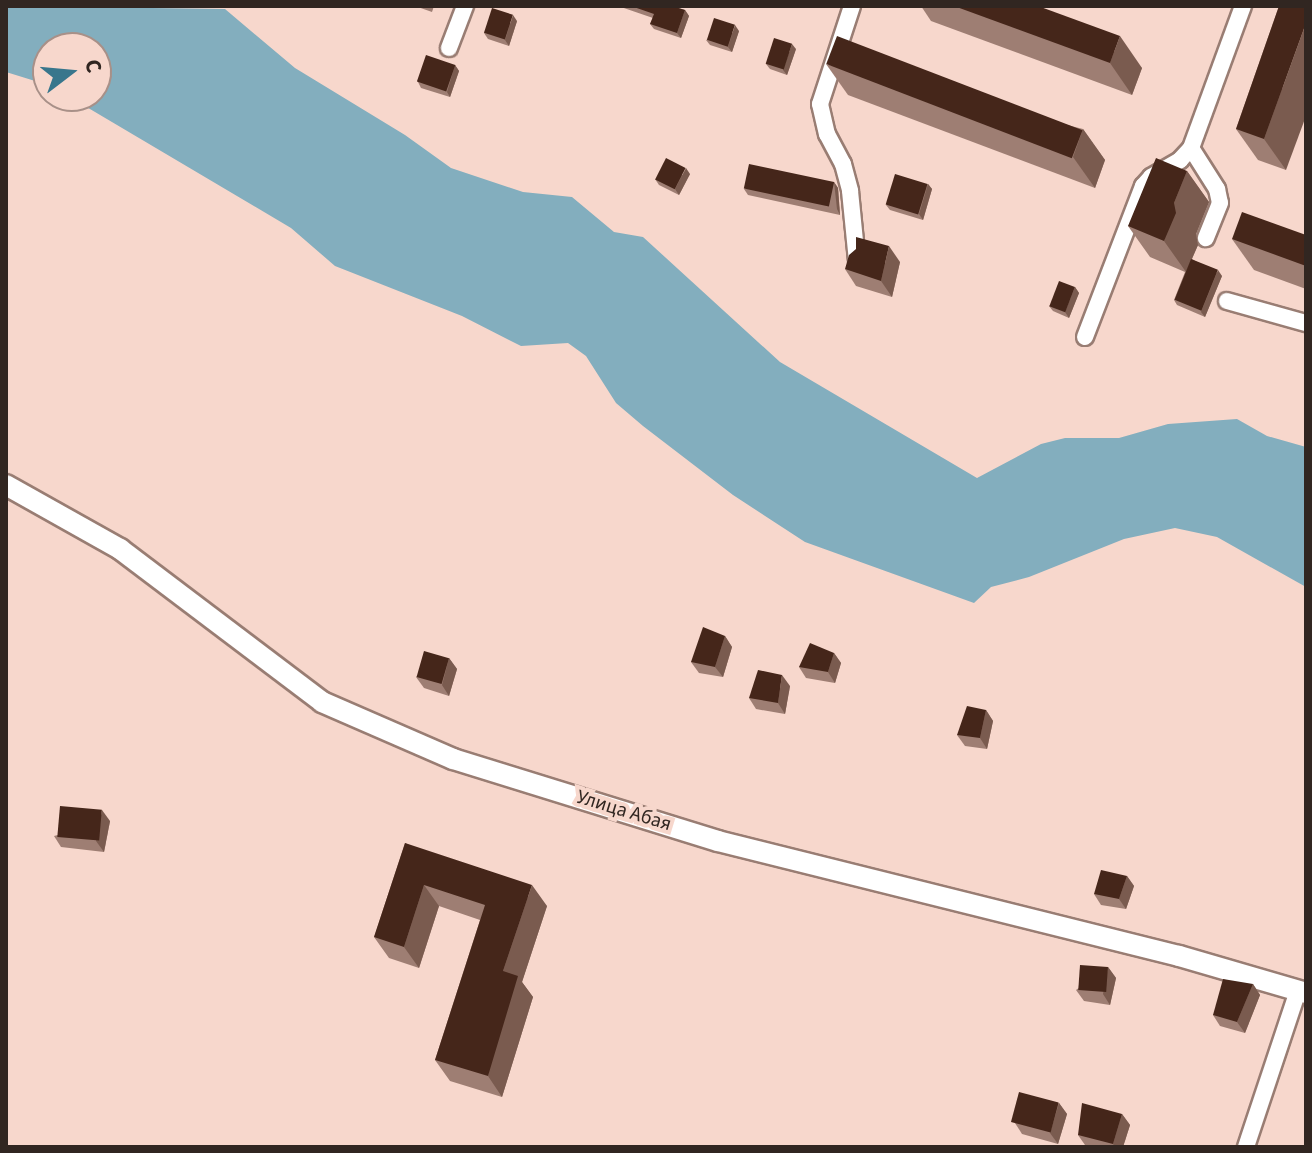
<!DOCTYPE html>
<meta charset="utf-8">
<style>
body{margin:0}
#map{position:relative;width:1312px;height:1153px;overflow:hidden;background:#f7d7cc;font-family:"Source Sans 3",sans-serif}
div>[style]{position:absolute}
[style*='--x']{left:calc(var(--x)*1px);top:calc(var(--y)*1px);width:calc(var(--w)*1px);rotate:calc(var(--a)*1deg)}
.water>*{inset:0;background:#83aebe}
.roads{filter:drop-shadow(2px 0 #997d73) drop-shadow(-2px 0 #997d73) drop-shadow(0 2px #997d73) drop-shadow(0 -2px #997d73)}
.minor>*{height:16px;margin:-8px;padding:0 8px;transform-origin:8px;border-radius:8px;background:#fff}
.tertiary>*{height:20px;margin:-10px;padding:0 10px;transform-origin:10px;border-radius:10px;background:#fff}
.wall>*{inset:0;background:#9e7e73}
.shaded-wall>*{inset:0;background:#7a5b4f}
.building>*{inset:0;background:#45261a;transform-origin:0 0}
span{translate:-50% -50%;white-space:nowrap;text-align:center;line-height:1.15;-webkit-text-stroke:8px #f7d7cc;paint-order:stroke}
.street-label{font-size:20px;color:#312621}
.frame{position:absolute;inset:0;border:8px solid #312621;pointer-events:none}
.north{position:absolute;left:32px;top:32px;width:80px;height:80px;box-sizing:border-box;background:#f7d7cc;border:2px solid #a89088;border-radius:50%;rotate:74deg;font-size:22px;font-weight:700;line-height:32px;text-align:center;color:#312621}
.north::after{content:'';display:block;margin:auto;width:28px;height:36px;background:#38768c;clip-path:polygon(50% 0,100% 100%,50% 72%,0 100%)}
</style>
<div id="map">
<div class="water">
<div style="clip-path:polygon(6px 6px,225px 9px,295px 68px,405px 135px,451px 168px,523px 192px,572px 197px,614px 232px,643px 237px,780px 362px,977px 478px,1041px 444px,1065px 438px,1119px 438px,1168px 424px,1237px 419px,1267px 436px,1306px 447px,1306px 587px,1217px 537px,1175px 528px,1124px 539px,1029px 577px,991px 587px,974px 603px,805px 542px,733px 495px,643px 426px,616px 403px,586px 356px,568px 343px,521px 346px,462px 316px,335px 266px,291px 228px,68px 96px,96px 96px,96px 48px,48px 48px,48px 85px,6px 72px)"></div>
</div>
<div class="roads">
<div class="minor">
<div style="--x:852;--y:6;--w:103;--a:108.1"></div>
<div style="--x:820;--y:104;--w:31;--a:77"></div>
<div style="--x:827;--y:134;--w:34;--a:62"></div>
<div style="--x:843;--y:164;--w:28;--a:75"></div>
<div style="--x:850;--y:191;--w:70;--a:84.3"></div>
<div style="--x:449;--y:48;--w:45;--a:-69.1"></div>
<div style="--x:1191;--y:148;--w:49;--a:57.6"></div>
<div style="--x:1217;--y:189;--w:14;--a:78"></div>
<div style="--x:1220;--y:203;--w:38;--a:112"></div>
<div style="--x:1227;--y:301;--w:82;--a:15.6"></div>
<div style="--x:1085;--y:337;--w:162;--a:-69"></div>
<div style="--x:1143;--y:186;--w:12;--a:-48"></div>
<div style="--x:1151;--y:177;--w:34;--a:-30"></div>
<div style="--x:1180;--y:160;--w:16;--a:-47"></div>
<div style="--x:1191;--y:148;--w:151;--a:-69.9"></div>
<div style="--x:1246;--y:1147;--w:164;--a:-71.6"></div>
</div>
<div class="tertiary">
<div style="--x:6;--y:485;--w:131;--a:29.3"></div>
<div style="--x:120;--y:549;--w:253;--a:37.1"></div>
<div style="--x:322;--y:702;--w:143;--a:23.5"></div>
<div style="--x:453;--y:759;--w:277;--a:17.2"></div>
<div style="--x:718;--y:841;--w:475;--a:14"></div>
<div style="--x:1179;--y:956;--w:132;--a:16.2"></div>
</div>
</div>
<div class="wall">
<div style="clip-path:polygon(415px 6px,434px 6px,432px 12px)"></div>
<div style="clip-path:polygon(618px 6px,672px 6px,685px 10px,689px 16px,681px 38px,654px 29px,650px 24px,653px 18px)"></div>
<div style="clip-path:polygon(921px 6px,1038px 6px,1142px 68px,1132px 95px,931px 21px)"></div>
<div style="clip-path:polygon(1279px 6px,1286px 170px,1258px 160px,1236px 129px)"></div>
<div style="clip-path:polygon(517px 21px,509px 46px,488px 39px,484px 33px)"></div>
<div style="clip-path:polygon(739px 31px,732px 52px,710px 45px,706px 40px)"></div>
<div style="clip-path:polygon(796px 49px,787px 75px,770px 69px,766px 64px)"></div>
<div style="clip-path:polygon(826px 64px,1083px 129px,1105px 160px,1095px 188px,848px 95px)"></div>
<div style="clip-path:polygon(455px 65px,459px 71px,450px 97px,421px 88px,418px 82px)"></div>
<div style="clip-path:polygon(1187px 171px,1209px 202px,1196px 234px,1198px 245px,1192px 259px,1222px 276px,1205px 317px,1177px 305px,1174px 300px,1185px 272px,1150px 257px,1128px 226px)"></div>
<div style="clip-path:polygon(690px 174px,679px 195px,659px 185px,655px 179px)"></div>
<div style="clip-path:polygon(834px 182px,838px 188px,840px 215px,748px 195px,744px 189px)"></div>
<div style="clip-path:polygon(928px 184px,932px 189px,923px 220px,890px 210px,886px 205px)"></div>
<div style="clip-path:polygon(1306px 235px,1306px 289px,1254px 270px,1232px 239px)"></div>
<div style="clip-path:polygon(900px 262px,892px 297px,856px 286px,845px 269px)"></div>
<div style="clip-path:polygon(1075px 287px,1079px 293px,1069px 318px,1053px 311px,1049px 306px)"></div>
<div style="clip-path:polygon(725px 636px,732px 647px,723px 677px,699px 673px,691px 662px)"></div>
<div style="clip-path:polygon(834px 653px,841px 663px,835px 683px,806px 678px,799px 667px)"></div>
<div style="clip-path:polygon(449px 658px,457px 669px,449px 696px,424px 688px,416px 677px)"></div>
<div style="clip-path:polygon(790px 686px,785px 714px,756px 709px,749px 698px)"></div>
<div style="clip-path:polygon(986px 710px,993px 721px,987px 749px,965px 746px,957px 735px)"></div>
<div style="clip-path:polygon(110px 821px,104px 852px,61px 847px,54px 836px)"></div>
<div style="clip-path:polygon(405px 843px,547px 906px,522px 982px,533px 997px,502px 1097px,450px 1081px,435px 1060px,480px 920px,439px 906px,419px 968px,389px 958px,374px 937px)"></div>
<div style="clip-path:polygon(1127px 876px,1134px 886px,1126px 909px,1101px 905px,1094px 894px)"></div>
<div style="clip-path:polygon(1108px 967px,1116px 978px,1110px 1005px,1084px 1001px,1076px 990px)"></div>
<div style="clip-path:polygon(1253px 984px,1260px 995px,1245px 1033px,1220px 1026px,1213px 1015px)"></div>
<div style="clip-path:polygon(1059px 1103px,1067px 1114px,1058px 1144px,1022px 1134px,1015px 1123px)"></div>
<div style="clip-path:polygon(1122px 1114px,1130px 1125px,1123px 1147px,1091px 1147px,1085px 1145px,1078px 1135px)"></div>
</div>
<div class="shaded-wall">
<div style="clip-path:polygon(685px 10px,689px 16px,681px 38px,677px 33px)"></div>
<div style="clip-path:polygon(513px 15px,517px 21px,509px 46px,505px 40px)"></div>
<div style="clip-path:polygon(1306px 23px,1306px 116px,1286px 170px,1264px 139px)"></div>
<div style="clip-path:polygon(735px 25px,739px 31px,732px 52px,728px 47px)"></div>
<div style="clip-path:polygon(1120px 36px,1142px 68px,1132px 95px,1110px 63px)"></div>
<div style="clip-path:polygon(792px 44px,796px 49px,787px 75px,783px 70px)"></div>
<div style="clip-path:polygon(455px 65px,459px 71px,450px 97px,447px 92px)"></div>
<div style="clip-path:polygon(1083px 129px,1105px 160px,1095px 188px,1073px 157px)"></div>
<div style="clip-path:polygon(686px 168px,690px 174px,679px 195px,675px 189px)"></div>
<div style="clip-path:polygon(1187px 171px,1209px 202px,1196px 234px,1198px 245px,1186px 272px,1164px 241px,1174px 203px)"></div>
<div style="clip-path:polygon(834px 182px,838px 188px,840px 215px,837px 209px)"></div>
<div style="clip-path:polygon(928px 184px,932px 189px,923px 220px,919px 214px)"></div>
<div style="clip-path:polygon(889px 246px,900px 262px,892px 297px,881px 281px)"></div>
<div style="clip-path:polygon(1218px 270px,1222px 276px,1205px 317px,1201px 312px)"></div>
<div style="clip-path:polygon(1075px 287px,1079px 293px,1069px 318px,1065px 312px)"></div>
<div style="clip-path:polygon(725px 636px,732px 647px,723px 677px,715px 667px)"></div>
<div style="clip-path:polygon(834px 653px,841px 663px,835px 683px,828px 672px)"></div>
<div style="clip-path:polygon(449px 658px,457px 669px,449px 696px,442px 685px)"></div>
<div style="clip-path:polygon(782px 675px,790px 686px,785px 714px,778px 703px)"></div>
<div style="clip-path:polygon(986px 710px,993px 721px,987px 749px,980px 738px)"></div>
<div style="clip-path:polygon(102px 810px,110px 821px,104px 852px,96px 841px)"></div>
<div style="clip-path:polygon(1127px 876px,1134px 886px,1126px 909px,1119px 899px)"></div>
<div style="clip-path:polygon(424px 885px,439px 906px,419px 968px,404px 947px)"></div>
<div style="clip-path:polygon(532px 885px,547px 906px,522px 982px,533px 997px,502px 1097px,488px 1076px,503px 971px)"></div>
<div style="clip-path:polygon(1108px 967px,1116px 978px,1110px 1005px,1103px 994px)"></div>
<div style="clip-path:polygon(1253px 984px,1260px 995px,1245px 1033px,1237px 1022px)"></div>
<div style="clip-path:polygon(1059px 1103px,1067px 1114px,1058px 1144px,1050px 1133px)"></div>
<div style="clip-path:polygon(1122px 1114px,1130px 1125px,1123px 1147px,1115px 1147px,1113px 1144px)"></div>
</div>
<div class="building">
<div style="clip-path:polygon(631px 6px,672px 6px,685px 10px,677px 33px,650px 24px,654px 14px)"></div>
<div style="clip-path:polygon(954px 6px,1038px 6px,1120px 36px,1110px 63px)"></div>
<div style="clip-path:polygon(1279px 6px,1306px 6px,1306px 23px,1264px 139px,1236px 129px)"></div>
<div style="left:492px;top:8px;width:22px;height:26px;rotate:18deg"></div>
<div style="left:714px;top:18px;width:22px;height:23px;rotate:18deg"></div>
<div style="left:837px;top:36px;width:263px;height:30px;rotate:21deg"></div>
<div style="left:774px;top:38px;width:19px;height:27px;rotate:18deg"></div>
<div style="left:426px;top:55px;width:31px;height:28px;rotate:19deg"></div>
<div style="left:666px;top:158px;width:22px;height:24px;rotate:27deg"></div>
<div style="clip-path:polygon(1156px 158px,1187px 171px,1174px 203px,1176px 213px,1164px 241px,1128px 226px)"></div>
<div style="left:749px;top:164px;width:87px;height:25px;rotate:12deg"></div>
<div style="left:895px;top:174px;width:34px;height:32px;rotate:17deg"></div>
<div style="clip-path:polygon(1242px 212px,1306px 235px,1306px 266px,1232px 239px)"></div>
<div style="clip-path:polygon(856px 237px,889px 246px,881px 281px,845px 269px,849px 255px,856px 249px)"></div>
<div style="left:1191px;top:259px;width:29px;height:44px;rotate:22deg"></div>
<div style="left:1059px;top:281px;width:17px;height:27px;rotate:21deg"></div>
<div style="clip-path:polygon(703px 627px,725px 636px,715px 667px,691px 662px)"></div>
<div style="clip-path:polygon(810px 643px,834px 653px,828px 672px,799px 667px)"></div>
<div style="left:424px;top:651px;width:26px;height:27px;rotate:16deg"></div>
<div style="clip-path:polygon(758px 670px,782px 675px,778px 703px,749px 698px)"></div>
<div style="clip-path:polygon(967px 706px,986px 710px,980px 738px,957px 735px)"></div>
<div style="left:60px;top:806px;width:42px;height:31px;rotate:5deg"></div>
<div style="clip-path:polygon(405px 843px,532px 885px,503px 971px,518px 976px,488px 1076px,435px 1060px,485px 905px,424px 885px,404px 947px,374px 937px)"></div>
<div style="clip-path:polygon(1101px 870px,1127px 876px,1119px 899px,1094px 894px)"></div>
<div style="left:1080px;top:965px;width:28px;height:25px;rotate:4deg"></div>
<div style="clip-path:polygon(1223px 979px,1253px 984px,1237px 1022px,1213px 1015px)"></div>
<div style="left:1019px;top:1092px;width:41px;height:31px;rotate:15deg"></div>
<div style="clip-path:polygon(1082px 1103px,1122px 1114px,1113px 1144px,1078px 1135px)"></div>
</div>
<div class="street-label">
<span style="left:624px;top:811px;rotate:17deg">Улица Абая</span>
</div>
<div class="frame"></div>
<div class="north">С</div>
</div>
